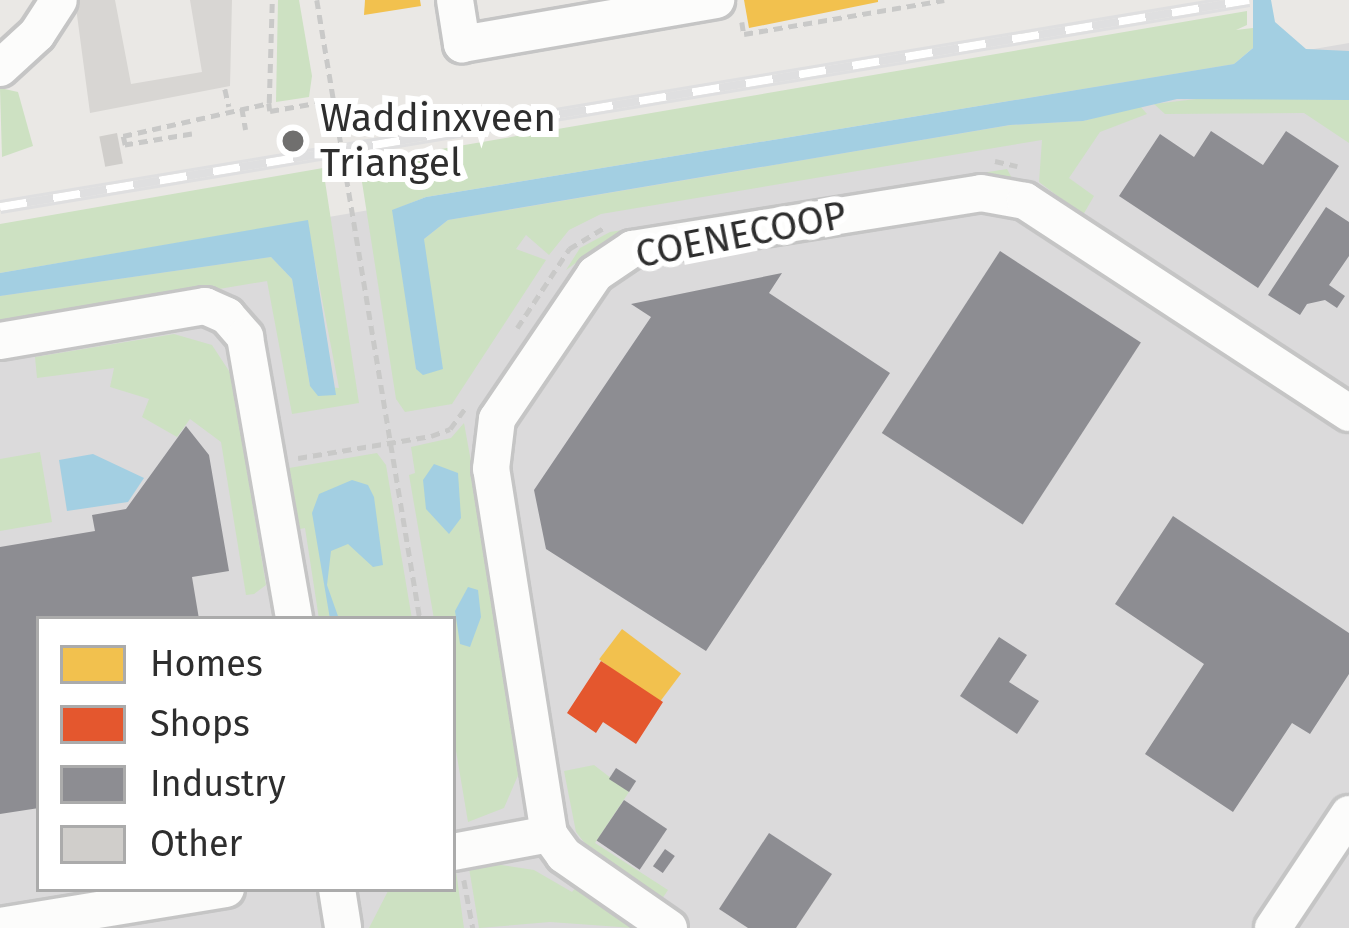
<!DOCTYPE html>
<style>
body{margin:0}
#map{position:relative;width:1349px;height:928px;overflow:hidden;background:#eae8e5;font-family:"Fira Sans",sans-serif}
div>[style]{position:absolute}
[style*='--x']{left:calc(var(--x)*1px);top:calc(var(--y)*1px);width:calc(var(--w)*1px);rotate:calc(var(--a)*1deg)}
.industrial>*{inset:0;background:#dbdadb}
.green>*{inset:0;background:#cde1c2}
.plaza>*{inset:0;background:#d8d6d3}
.water>*{inset:0;background:#a3cfe2}
.homes>*{inset:0;background:#f2c14e;transform-origin:0 0}
.shops>*{inset:0;background:#e4572e}
.industry>*{inset:0;background:#8d8d92;transform-origin:0 0}
.building>*{inset:0;background:#d0cecb;transform-origin:0 0}
.path>*{height:4.5px;margin-top:-2.25px;transform-origin:0;background:repeating-linear-gradient(90deg,#c9c9c8 0 9px,transparent 0 15px)}
.roads{filter:drop-shadow(3px 0 #c5c5c5) drop-shadow(-3px 0 #c5c5c5) drop-shadow(0 3px #c5c5c5) drop-shadow(0 -3px #c5c5c5)}
.minor>*{height:36px;margin:-18px;padding:0 18px;transform-origin:18px;border-radius:18px;background:#fcfcfb}
.rail>*{height:14px;margin-top:-7px;transform-origin:0;background:repeating-linear-gradient(90deg,#fff 0 27px,#dfdfe0 0 54px);box-sizing:border-box;border-block:3px solid #dfdfe0}
.dots>*{width:33px;height:33px;translate:-50% -50%;box-sizing:border-box;border:6px solid #fff;border-radius:50%}
span{translate:-50% -50%;white-space:nowrap;text-align:center;line-height:1.15;-webkit-text-stroke:12px #fff;paint-order:stroke}
.poi-label{font-size:39px;color:#2e2e2e}
.left{translate:0 -50%;text-align:left}
.street-label{font-size:39px;color:#2e2e2e}
.legend{position:absolute;left:36px;top:616px;width:420px;height:276px;box-sizing:border-box;background:#fff;border:3px solid #ababab;margin:0;padding:15px 21px;list-style:none;font-size:36px;color:#2e2e2e}
.legend li{display:flex;align-items:center;gap:24px;height:60px}
.legend b{width:60px;border:3px solid #ababab}
</style>
<div id="map">
<div class="industrial">
<div style="clip-path:polygon(evenodd,1349px 43px,1349px 928px,0 928px,0 273px,1349px 43px,39px 619px,453px 619px,453px 889px,39px 889px,39px 619px)"></div>
</div>
<div class="green">
<div style="clip-path:polygon(278px 0,299px 0,312px 76px,309px 97px,276px 102px)"></div>
<div style="clip-path:polygon(1247px 11px,1247px 25px,1236px 30px,1253px 28px,1253px 48px,1234px 64px,426px 197px,393px 210px,416px 369px,424px 239px,448px 220px,1011px 125px,1083px 121px,1140px 106px,1147px 114px,1100px 132px,1069px 178px,1094px 196px,1083px 215px,1039px 182px,1042px 140px,601px 214px,569px 230px,549px 255px,526px 235px,516px 249px,546px 260px,452px 404px,405px 412px,396px 399px,359px 163px)"></div>
<div style="clip-path:polygon(0 88px,18px 92px,33px 146px,2px 157px)"></div>
<div style="clip-path:polygon(1222px 96px,1349px 100px,1349px 143px,1304px 113px,1165px 114px,1154px 104px)"></div>
<div style="clip-path:polygon(323px 168px,359px 403px,292px 414px,267px 281px,0 326px,0 296px,271px 257px,292px 279px,310px 386px,339px 388px,307px 221px,0 273px,0 224px)"></div>
<div style="clip-path:polygon(1007px 169px,1014px 182px,964px 180px,609px 239px,566px 270px,580px 248px,610px 232px)"></div>
<div style="clip-path:polygon(174px 334px,212px 345px,231px 374px,266px 585px,254px 594px,246px 595px,221px 442px,190px 419px,177px 437px,142px 417px,149px 399px,110px 387px,114px 368px,37px 378px,35px 357px)"></div>
<div style="clip-path:polygon(464px 423px,525px 759px,504px 808px,468px 822px,453px 733px,453px 619px,434px 619px,409px 475px,415px 473px,411px 447px,451px 438px)"></div>
<div style="clip-path:polygon(40px 452px,52px 522px,0 531px,0 459px)"></div>
<div style="clip-path:polygon(377px 453px,386px 465px,412px 619px,319px 619px,305px 528px,295px 530px,289px 468px)"></div>
<div style="clip-path:polygon(594px 765px,629px 792px,595px 843px,668px 890px,662px 899px,591px 851px,576px 832px,564px 771px)"></div>
<div style="clip-path:polygon(501px 865px,534px 870px,572px 892px,577px 886px,634px 928px,550px 922px,479px 928px,469px 868px)"></div>
<div style="clip-path:polygon(456px 871px,464px 928px,369px 928px,389px 889px,453px 889px)"></div>
</div>
<div class="plaza">
<div style="clip-path:polygon(75px 0,115px 0,131px 84px,202px 72px,190px 0,232px 0,230px 86px,90px 113px)"></div>
</div>
<div class="water">
<div style="clip-path:polygon(1253px 0,1271px 0,1275px 22px,1306px 49px,1349px 51px,1349px 100px,1177px 99px,1083px 121px,1010px 125px,448px 220px,424px 239px,443px 369px,423px 375px,416px 369px,392px 210px,426px 197px,1234px 64px,1253px 48px)"></div>
<div style="clip-path:polygon(308px 220px,336px 395px,318px 396px,310px 386px,292px 279px,271px 257px,0 296px,0 273px)"></div>
<div style="clip-path:polygon(93px 454px,144px 478px,128px 502px,67px 511px,59px 460px)"></div>
<div style="clip-path:polygon(434px 464px,458px 473px,461px 518px,449px 534px,426px 509px,423px 480px)"></div>
<div style="clip-path:polygon(352px 480px,368px 485px,374px 497px,383px 565px,373px 567px,348px 544px,331px 551px,327px 585px,339px 619px,330px 619px,312px 513px,319px 494px)"></div>
<div style="clip-path:polygon(468px 587px,478px 590px,481px 617px,470px 647px,460px 644px,455px 611px)"></div>
</div>
<div class="homes">
<div style="clip-path:polygon(365px 0,420px 0,421px 6px,364px 15px)"></div>
<div style="clip-path:polygon(744px 0,878px 0,878px 2px,749px 28px)"></div>
<div style="left:622px;top:629px;width:74px;height:38px;rotate:37deg"></div>
</div>
<div class="shops">
<div style="clip-path:polygon(601px 661px,663px 702px,636px 744px,603px 722px,596px 733px,567px 713px)"></div>
</div>
<div class="industry">
<div style="clip-path:polygon(1211px 131px,1263px 165px,1286px 131px,1339px 166px,1258px 288px,1119px 196px,1160px 134px,1194px 157px)"></div>
<div style="clip-path:polygon(1326px 207px,1349px 222px,1349px 256px,1329px 285px,1345px 296px,1337px 308px,1325px 300px,1307px 304px,1300px 315px,1268px 295px)"></div>
<div style="left:1000px;top:251px;width:168px;height:217px;rotate:33deg"></div>
<div style="clip-path:polygon(782px 273px,769px 293px,890px 373px,706px 651px,546px 549px,534px 490px,651px 317px,631px 304px)"></div>
<div style="clip-path:polygon(186px 426px,209px 455px,229px 571px,192px 577px,199px 619px,39px 619px,39px 808px,0 814px,0 547px,95px 531px,92px 515px,126px 509px)"></div>
<div style="clip-path:polygon(1173px 516px,1349px 633px,1349px 674px,1310px 734px,1292px 723px,1233px 812px,1145px 754px,1204px 664px,1115px 604px)"></div>
<div style="clip-path:polygon(999px 637px,1027px 655px,1009px 682px,1039px 701px,1017px 734px,960px 696px)"></div>
<div style="left:616px;top:768px;width:24px;height:13px;rotate:33deg"></div>
<div style="left:624px;top:800px;width:52px;height:49px;rotate:34deg"></div>
<div style="clip-path:polygon(769px 833px,832px 874px,796px 928px,748px 928px,719px 909px)"></div>
<div style="left:665px;top:849px;width:12px;height:21px;rotate:35deg"></div>
</div>
<div class="building">
<div style="left:117px;top:133px;width:31px;height:18px;rotate:79deg"></div>
</div>
<div class="path">
<div style="--x:317;--y:0;--w:628;--a:80.55"></div>
<div style="--x:742;--y:22;--w:12;--a:81"></div>
<div style="--x:744;--y:34;--w:203;--a:-9.6"></div>
<div style="--x:225;--y:89;--w:18;--a:77"></div>
<div style="--x:269;--y:103;--w:8;--a:83"></div>
<div style="--x:270;--y:111;--w:64;--a:-9.9"></div>
<div style="--x:242;--y:108;--w:22;--a:80"></div>
<div style="--x:192;--y:134;--w:68;--a:170.7"></div>
<div style="--x:125;--y:145;--w:9;--a:-103"></div>
<div style="--x:123;--y:136;--w:150;--a:-12.7"></div>
<div style="--x:269;--y:103;--w:103;--a:-88.3"></div>
<div style="--x:995;--y:161;--w:23;--a:13"></div>
<div style="--x:517;--y:328;--w:95;--a:-56.6"></div>
<div style="--x:569;--y:249;--w:42;--a:-31.4"></div>
<div style="--x:298;--y:458;--w:135;--a:-9.4"></div>
<div style="--x:431;--y:436;--w:20;--a:-20"></div>
<div style="--x:450;--y:429;--w:26;--a:-54"></div>
<div style="--x:464;--y:880;--w:49;--a:79.4"></div>
</div>
<div class="roads">
<div class="minor">
<div style="--x:455;--y:0;--w:45;--a:81"></div>
<div style="--x:462;--y:44;--w:258;--a:-9.8"></div>
<div style="--x:0;--y:68;--w:50;--a:-42.6"></div>
<div style="--x:37;--y:34;--w:40;--a:-57.1"></div>
<div style="--x:0;--y:341;--w:208;--a:-9.7"></div>
<div style="--x:205;--y:306;--w:24;--a:24"></div>
<div style="--x:227;--y:316;--w:28;--a:49"></div>
<div style="--x:245;--y:337;--w:286;--a:80.1"></div>
<div style="--x:453;--y:852;--w:98;--a:-10.6"></div>
<div style="--x:337;--y:889;--w:39;--a:81"></div>
<div style="--x:0;--y:926;--w:229;--a:-9.3"></div>
<div style="--x:669;--y:928;--w:128;--a:-145.2"></div>
<div style="--x:564;--y:855;--w:26;--a:-126"></div>
<div style="--x:549;--y:834;--w:370;--a:-99"></div>
<div style="--x:491;--y:469;--w:50;--a:-83.2"></div>
<div style="--x:497;--y:419;--w:175;--a:-55.9"></div>
<div style="--x:595;--y:274;--w:45;--a:-34"></div>
<div style="--x:632;--y:249;--w:353;--a:-9.1"></div>
<div style="--x:981;--y:193;--w:45;--a:10.3"></div>
<div style="--x:1025;--y:201;--w:387;--a:33.2"></div>
<div style="--x:1273;--y:928;--w:137;--a:-56.3"></div>
</div>
</div>
<div class="rail">
<div style="--x:0;--y:207;--w:1266;--a:-9.41"></div>
</div>
<div class="dots">
<div style="left:293px;top:141px;background:#706f6e"></div>
</div>
<div class="poi-label">
<span class="left" style="left:320px;top:141px">Waddinxveen<br>Triangel</span>
</div>
<div class="street-label">
<span style="left:741px;top:235px;rotate:-11deg">COENECOOP</span>
</div>
<ul class="legend">
<li><b style="height:33px;background:#f2c14e"></b>Homes</li>
<li><b style="height:33px;background:#e4572e"></b>Shops</li>
<li><b style="height:33px;background:#8d8d92"></b>Industry</li>
<li><b style="height:33px;background:#d0cecb"></b>Other</li>
</ul>
</div>
